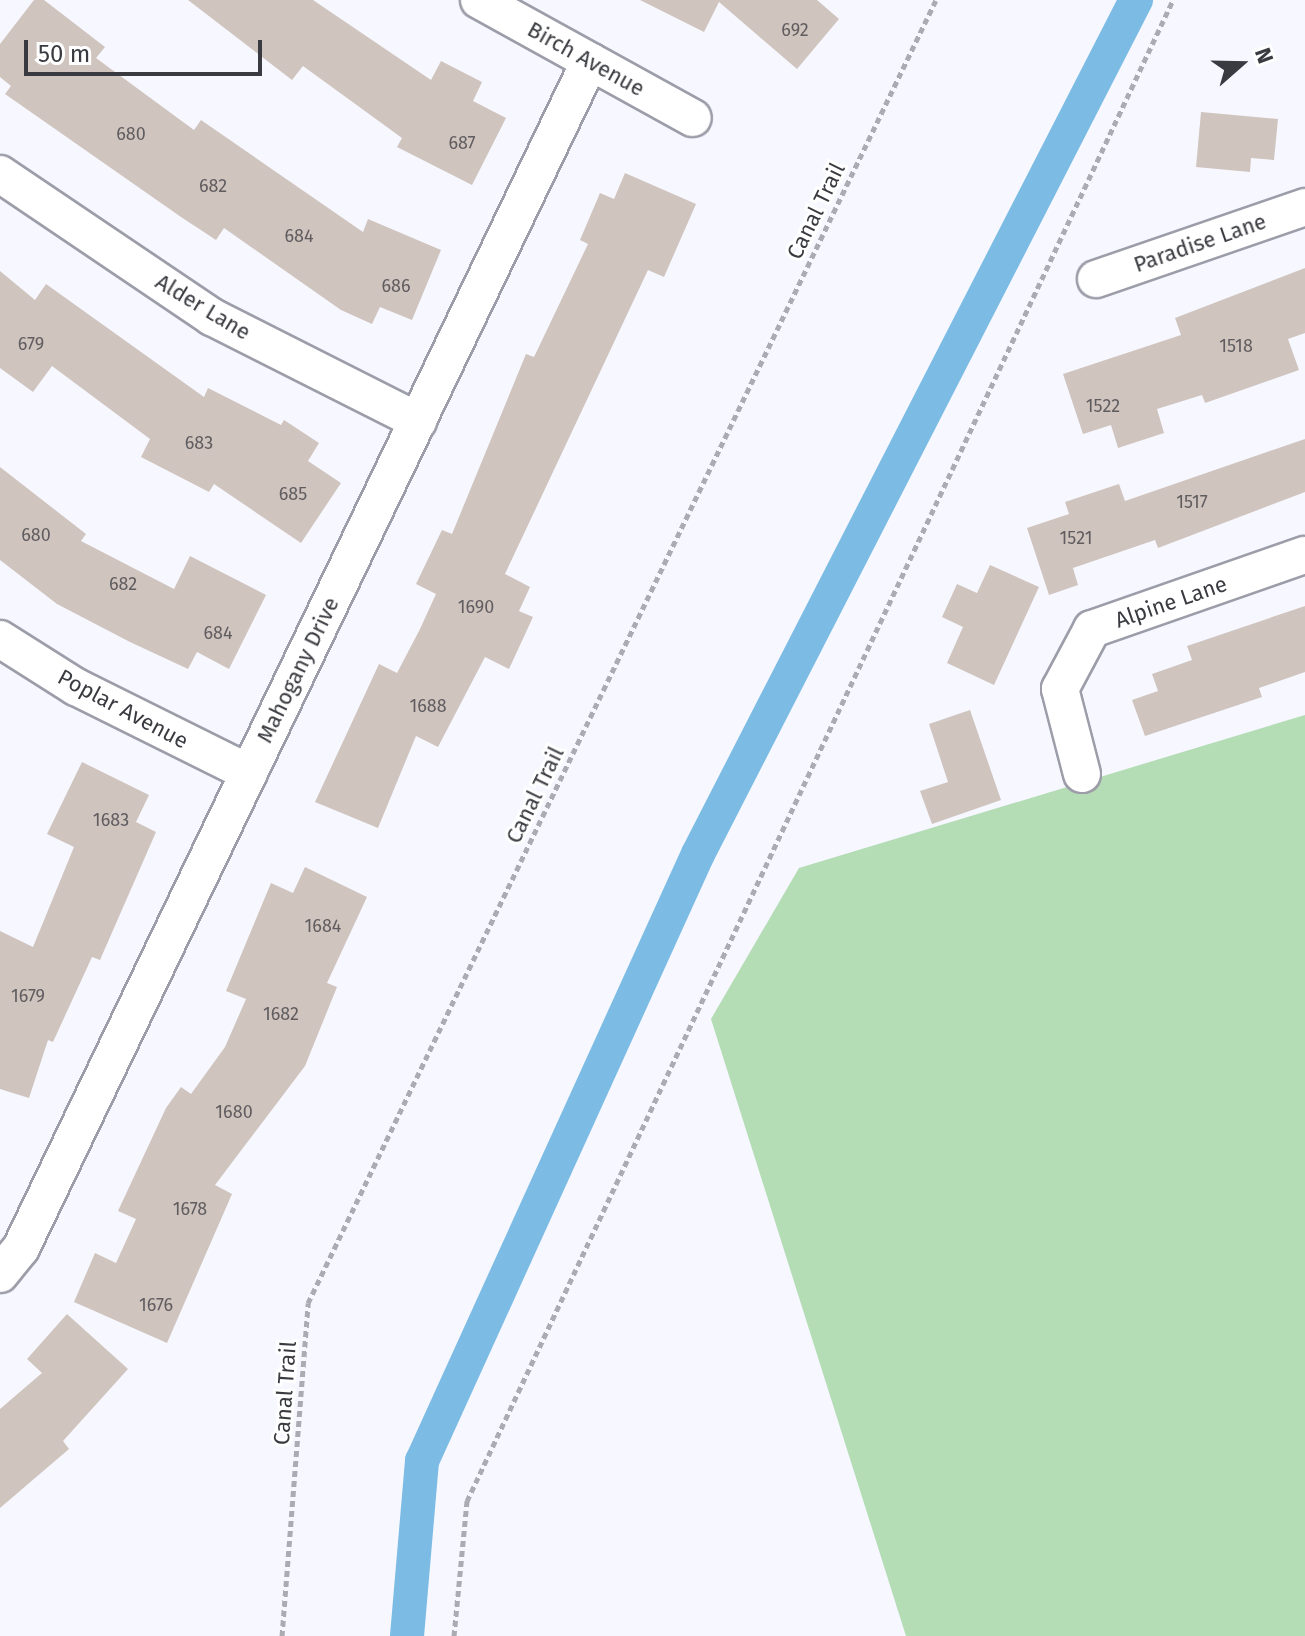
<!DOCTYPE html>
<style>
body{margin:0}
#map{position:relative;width:1305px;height:1636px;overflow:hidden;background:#f6f7ff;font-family:"Fira Sans",sans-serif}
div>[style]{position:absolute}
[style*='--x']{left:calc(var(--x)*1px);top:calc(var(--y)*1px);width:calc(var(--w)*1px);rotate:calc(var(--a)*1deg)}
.green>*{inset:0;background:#b4dcb5}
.canal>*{height:34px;margin:-17px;padding:0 17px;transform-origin:17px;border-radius:17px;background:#7cbce4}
.building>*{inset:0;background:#d0c4be}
.path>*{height:5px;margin-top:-2.5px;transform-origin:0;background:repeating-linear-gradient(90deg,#abacb2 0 6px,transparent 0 10px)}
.roads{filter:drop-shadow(2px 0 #9c9da8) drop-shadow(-2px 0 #9c9da8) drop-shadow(0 2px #9c9da8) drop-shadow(0 -2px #9c9da8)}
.minor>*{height:36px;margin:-18px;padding:0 18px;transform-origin:18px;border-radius:18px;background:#fff}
span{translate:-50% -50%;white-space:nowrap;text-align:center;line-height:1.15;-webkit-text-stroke:6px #fff;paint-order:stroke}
.number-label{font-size:18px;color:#605d60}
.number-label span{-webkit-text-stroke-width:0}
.street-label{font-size:22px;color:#3a3b40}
.north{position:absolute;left:1201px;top:24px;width:80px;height:80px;-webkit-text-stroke:6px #fff;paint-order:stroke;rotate:70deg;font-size:22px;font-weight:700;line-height:32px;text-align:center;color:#3a3b40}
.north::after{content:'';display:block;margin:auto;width:28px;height:36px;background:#3a3b40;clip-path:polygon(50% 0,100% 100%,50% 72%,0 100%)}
.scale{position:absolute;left:24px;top:40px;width:238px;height:36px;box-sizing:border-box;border:4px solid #3a3b40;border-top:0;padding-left:10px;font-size:24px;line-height:28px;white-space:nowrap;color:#3a3b40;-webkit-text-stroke:6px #fff;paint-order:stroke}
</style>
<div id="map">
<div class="green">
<div style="clip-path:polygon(1305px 715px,1305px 1636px,906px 1636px,711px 1019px,799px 868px)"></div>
</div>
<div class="canal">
<div style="--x:407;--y:1636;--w:176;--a:-85.1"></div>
<div style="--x:422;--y:1461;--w:667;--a:-65.55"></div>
<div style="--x:698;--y:854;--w:960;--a:-62.85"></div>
</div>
<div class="building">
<div style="clip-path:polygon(34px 0,44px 0,105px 47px,96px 58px,194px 130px,201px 120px,363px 232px,368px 219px,441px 250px,412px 320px,380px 307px,372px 324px,341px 310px,224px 228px,216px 240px,181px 217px,5px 94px,11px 86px,0 77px,0 44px)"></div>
<div style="clip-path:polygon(188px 0,313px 0,431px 80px,441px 61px,482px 82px,473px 101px,506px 118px,472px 185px,397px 147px,402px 138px,303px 66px,292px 80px)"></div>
<div style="clip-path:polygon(640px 0,817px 0,839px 19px,797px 69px,719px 2px,704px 32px)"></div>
<div style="clip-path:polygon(1201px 112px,1278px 119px,1274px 160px,1251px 158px,1250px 172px,1196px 167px)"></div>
<div style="clip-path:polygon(625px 173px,696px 204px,664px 277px,648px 270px,505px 574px,530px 587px,519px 611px,533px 617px,509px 669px,485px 657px,438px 747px,416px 736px,378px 828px,315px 802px,379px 664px,397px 673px,420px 629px,436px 594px,416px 584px,442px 530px,452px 534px,526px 354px,534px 357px,588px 244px,580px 240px,600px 193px,614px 199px)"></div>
<div style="clip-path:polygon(1305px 268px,1305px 333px,1288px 339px,1299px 370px,1205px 403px,1202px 395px,1157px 409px,1164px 433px,1118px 448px,1111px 425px,1083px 434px,1063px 374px,1181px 335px,1175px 318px)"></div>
<div style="clip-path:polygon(0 271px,35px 300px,46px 284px,204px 397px,208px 388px,281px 425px,284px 420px,319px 443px,308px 461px,341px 483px,301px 543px,214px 484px,209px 492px,141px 457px,150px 439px,52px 366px,33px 392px,0 368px)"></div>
<div style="clip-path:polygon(1305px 439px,1305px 492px,1158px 548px,1155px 540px,1073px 568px,1078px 585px,1049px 595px,1027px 528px,1069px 514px,1065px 502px,1119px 484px,1125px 501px)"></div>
<div style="clip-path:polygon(0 467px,86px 534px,81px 541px,174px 589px,190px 556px,266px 595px,229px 669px,197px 652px,188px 669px,130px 642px,57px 604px,0 560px)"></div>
<div style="clip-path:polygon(990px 565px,1039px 587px,994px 685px,947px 663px,963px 627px,942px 617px,957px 584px,977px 593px)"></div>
<div style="clip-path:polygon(1305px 606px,1305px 672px,1259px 688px,1262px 697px,1145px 736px,1132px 700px,1158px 691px,1152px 674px,1192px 660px,1187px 646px)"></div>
<div style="clip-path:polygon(970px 710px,1001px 800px,932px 824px,920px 791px,948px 782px,929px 724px)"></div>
<div style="clip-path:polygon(82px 762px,149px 795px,136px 822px,156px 832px,100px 960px,92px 957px,53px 1042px,48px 1040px,29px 1098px,0 1089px,0 931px,33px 947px,74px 847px,47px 834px)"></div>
<div style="clip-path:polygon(305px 867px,367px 897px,327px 983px,337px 987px,305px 1066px,215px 1185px,232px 1194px,167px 1343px,74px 1302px,95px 1253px,116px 1263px,136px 1219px,118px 1211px,166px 1108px,181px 1087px,191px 1094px,225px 1047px,246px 999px,226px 991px,271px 883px,293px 893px)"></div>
<div style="clip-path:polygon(67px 1314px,128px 1369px,63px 1441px,69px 1449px,0 1508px,0 1409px,42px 1373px,27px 1359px)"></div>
</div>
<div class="path">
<div style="--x:282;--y:1636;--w:334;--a:-85.5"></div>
<div style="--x:308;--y:1303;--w:1446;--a:-64.27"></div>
<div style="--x:454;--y:1636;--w:136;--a:-84.5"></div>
<div style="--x:467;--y:1501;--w:1659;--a:-64.81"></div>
</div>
<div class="roads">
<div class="minor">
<div style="--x:479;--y:0;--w:244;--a:28.9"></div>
<div style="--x:0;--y:174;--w:256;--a:34"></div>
<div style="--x:212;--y:317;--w:231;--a:26.8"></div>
<div style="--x:1096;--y:279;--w:221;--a:-19"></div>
<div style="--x:0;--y:639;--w:90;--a:32.3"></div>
<div style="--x:76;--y:687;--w:193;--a:26.4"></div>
<div style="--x:1082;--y:774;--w:88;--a:-104.5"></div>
<div style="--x:1060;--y:689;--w:68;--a:-61.9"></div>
<div style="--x:1092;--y:629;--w:225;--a:-19.2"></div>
<div style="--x:0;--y:1274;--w:33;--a:-51"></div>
<div style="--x:21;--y:1248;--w:1316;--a:-64.39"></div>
</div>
</div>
<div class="number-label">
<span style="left:795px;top:30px">692</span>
<span style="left:131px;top:134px">680</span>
<span style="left:462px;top:143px">687</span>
<span style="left:213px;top:186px">682</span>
<span style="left:299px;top:236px">684</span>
<span style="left:396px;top:286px">686</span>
<span style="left:31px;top:344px">679</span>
<span style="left:1236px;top:346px">1518</span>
<span style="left:1103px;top:406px">1522</span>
<span style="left:199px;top:443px">683</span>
<span style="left:293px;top:494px">685</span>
<span style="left:1192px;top:502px">1517</span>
<span style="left:36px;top:535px">680</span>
<span style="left:1076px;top:538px">1521</span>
<span style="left:123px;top:584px">682</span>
<span style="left:476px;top:607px">1690</span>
<span style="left:218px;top:633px">684</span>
<span style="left:428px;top:706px">1688</span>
<span style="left:111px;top:820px">1683</span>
<span style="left:323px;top:926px">1684</span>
<span style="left:28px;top:996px">1679</span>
<span style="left:281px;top:1014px">1682</span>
<span style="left:234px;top:1112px">1680</span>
<span style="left:190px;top:1209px">1678</span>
<span style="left:156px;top:1305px">1676</span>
</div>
<div class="street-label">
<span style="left:586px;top:59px;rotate:29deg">Birch Avenue</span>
<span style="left:816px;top:211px;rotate:-64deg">Canal Trail</span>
<span style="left:1200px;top:243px;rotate:-19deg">Paradise Lane</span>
<span style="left:203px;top:307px;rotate:31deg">Alder Lane</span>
<span style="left:1171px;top:602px;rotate:-19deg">Alpine Lane</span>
<span style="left:298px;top:670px;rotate:-64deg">Mahogany Drive</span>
<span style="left:123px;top:709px;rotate:28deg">Poplar Avenue</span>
<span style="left:535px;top:795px;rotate:-64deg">Canal Trail</span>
<span style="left:285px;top:1393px;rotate:-86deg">Canal Trail</span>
</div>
<div class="north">N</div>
<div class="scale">50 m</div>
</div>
